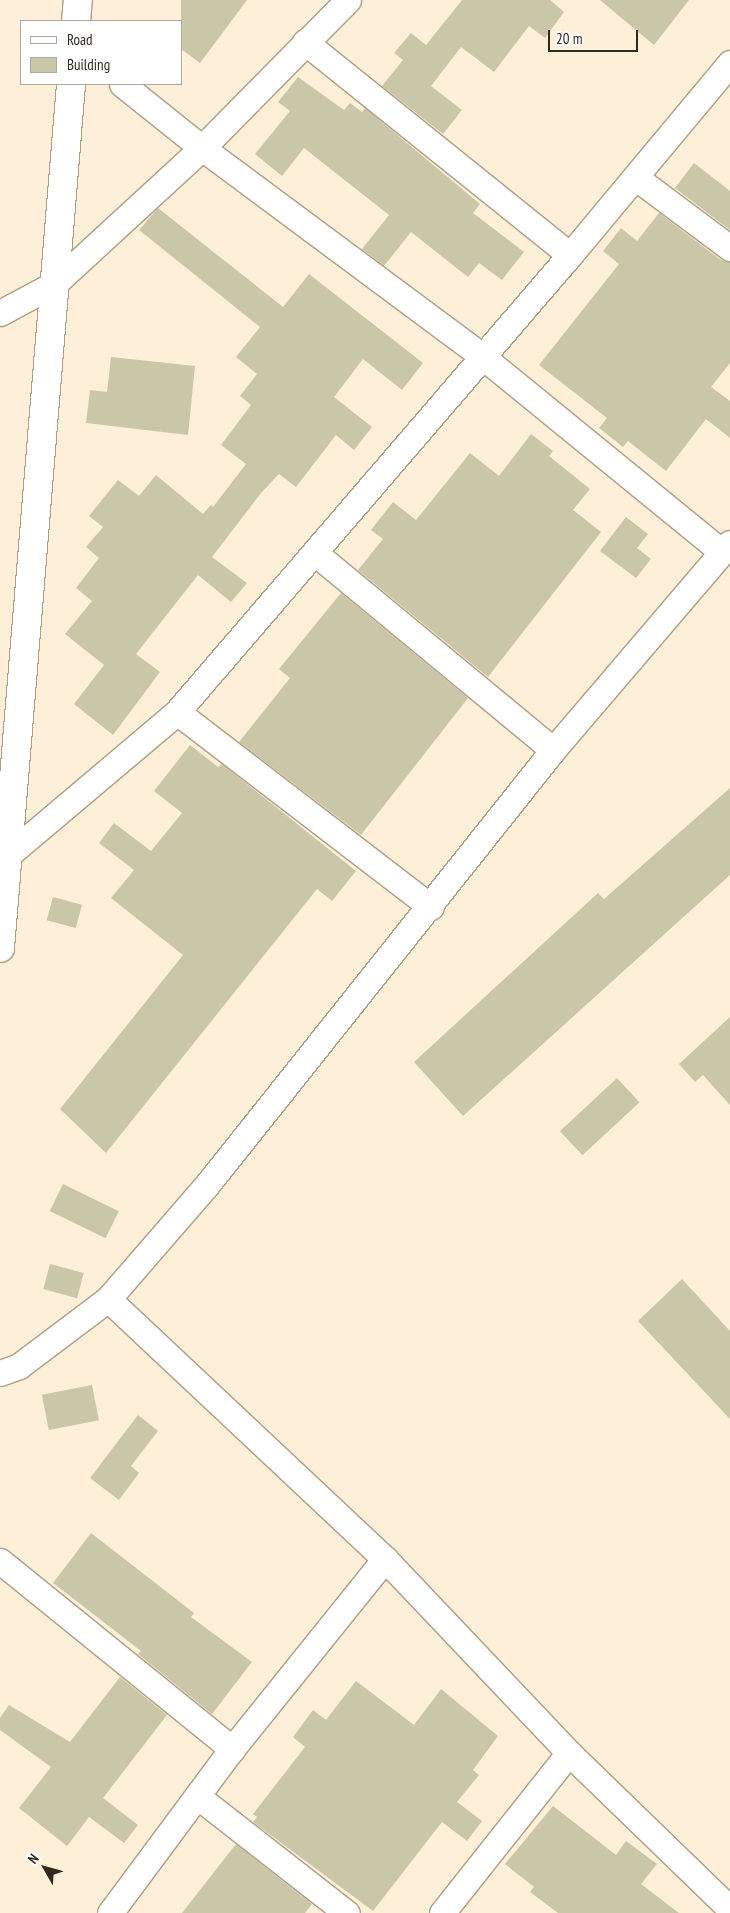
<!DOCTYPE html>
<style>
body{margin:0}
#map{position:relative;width:730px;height:1913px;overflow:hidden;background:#fdefd8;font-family:"PT Sans Narrow",sans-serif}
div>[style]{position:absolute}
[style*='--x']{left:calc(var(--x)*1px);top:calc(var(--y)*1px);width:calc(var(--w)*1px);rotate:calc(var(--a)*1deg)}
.building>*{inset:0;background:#c9c7a8;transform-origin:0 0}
.roads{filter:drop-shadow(1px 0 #ae9e83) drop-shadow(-1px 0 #ae9e83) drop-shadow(0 1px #ae9e83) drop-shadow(0 -1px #ae9e83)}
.minor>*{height:25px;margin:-12.5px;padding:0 12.5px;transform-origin:12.5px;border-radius:12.5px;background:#fff}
.tertiary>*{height:28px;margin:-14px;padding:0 14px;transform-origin:14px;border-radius:14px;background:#fff}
span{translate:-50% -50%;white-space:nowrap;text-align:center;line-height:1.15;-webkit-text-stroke:5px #fefefe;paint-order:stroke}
.legend{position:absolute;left:20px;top:20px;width:162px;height:65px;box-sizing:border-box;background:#fefefe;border:1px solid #aca9a4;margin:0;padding:6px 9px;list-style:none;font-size:15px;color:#30291e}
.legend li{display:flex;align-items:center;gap:10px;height:25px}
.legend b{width:25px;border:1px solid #aca9a4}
.north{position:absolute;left:20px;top:1843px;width:50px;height:50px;-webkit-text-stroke:4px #fefefe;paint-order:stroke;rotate:308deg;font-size:14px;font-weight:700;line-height:20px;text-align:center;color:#30291e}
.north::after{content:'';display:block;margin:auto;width:18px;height:22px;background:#30291e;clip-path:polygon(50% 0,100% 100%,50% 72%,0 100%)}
.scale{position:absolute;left:548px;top:30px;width:90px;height:22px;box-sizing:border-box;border:2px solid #30291e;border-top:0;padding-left:6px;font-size:15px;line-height:18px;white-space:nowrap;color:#30291e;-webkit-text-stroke:4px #fefefe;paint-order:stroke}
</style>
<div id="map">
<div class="building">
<div style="clip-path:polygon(181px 0,247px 0,200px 63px,181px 49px)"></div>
<div style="clip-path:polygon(462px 0,550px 0,564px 12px,545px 38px,529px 26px,494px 72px,461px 47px,431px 86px,462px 110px,443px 134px,382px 86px,403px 60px,394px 53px,411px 33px,426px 45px)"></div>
<div style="clip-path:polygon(600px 0,689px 0,654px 45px)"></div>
<div style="clip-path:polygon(298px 77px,344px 110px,350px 103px,362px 112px,365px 108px,480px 204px,473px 213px,524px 252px,502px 280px,479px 263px,468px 277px,411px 232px,384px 266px,362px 249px,389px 215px,304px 148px,282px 176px,255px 154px,290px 111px,278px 102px)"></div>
<div style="clip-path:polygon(694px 163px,730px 191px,730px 230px,675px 188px)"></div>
<div style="clip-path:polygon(158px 208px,283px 307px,309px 274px,423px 363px,402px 390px,363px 359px,334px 397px,372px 427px,354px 450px,336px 435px,296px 487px,279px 474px,261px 493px,212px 557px,247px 583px,231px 602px,198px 575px,136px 654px,160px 672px,113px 735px,74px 704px,104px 665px,65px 634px,92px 601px,76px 588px,99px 558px,86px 547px,103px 527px,89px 516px,118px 480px,139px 496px,156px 475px,203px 514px,211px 505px,213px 507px,246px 464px,221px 445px,251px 405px,240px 396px,257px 374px,236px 357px,260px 327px,139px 230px)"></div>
<div style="clip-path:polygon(659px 213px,721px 260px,730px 262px,730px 363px,711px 387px,730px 401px,730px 438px,706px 419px,666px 471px,628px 441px,623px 447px,599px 428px,607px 418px,539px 365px,619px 264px,603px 251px,621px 228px,637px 241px)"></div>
<div style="clip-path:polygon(111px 357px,195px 366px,188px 435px,86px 423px,90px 390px,107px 392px)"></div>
<div style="clip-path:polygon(531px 434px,553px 451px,549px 456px,590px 489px,573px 510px,601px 532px,488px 677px,358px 570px,383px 539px,371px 530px,393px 502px,416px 520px,470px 453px,499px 476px)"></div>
<div style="clip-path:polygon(626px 517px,648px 534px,637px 548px,651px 559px,636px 578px,600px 551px)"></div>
<div style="clip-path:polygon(341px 593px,468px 698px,361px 835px,239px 742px,290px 678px,279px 669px)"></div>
<div style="clip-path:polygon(190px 745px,218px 767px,222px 764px,356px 871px,332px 901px,317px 889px,106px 1153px,60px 1109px,183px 955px,111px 898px,134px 870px,99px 843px,114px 823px,151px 851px,182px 813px,154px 791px)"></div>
<div style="clip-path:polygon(730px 788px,730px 875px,463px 1116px,414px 1062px,598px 893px,604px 899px)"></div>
<div style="left:53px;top:897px;width:30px;height:24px;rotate:15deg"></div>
<div style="clip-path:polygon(730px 1017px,730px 1105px,703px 1075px,695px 1082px,679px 1064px)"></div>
<div style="left:617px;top:1078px;width:33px;height:78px;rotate:47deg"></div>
<div style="left:63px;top:1184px;width:62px;height:30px;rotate:26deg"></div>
<div style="left:50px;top:1264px;width:35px;height:26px;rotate:15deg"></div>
<div style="clip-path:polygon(682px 1279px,730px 1331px,730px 1419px,638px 1321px)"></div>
<div style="left:92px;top:1385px;width:36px;height:51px;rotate:79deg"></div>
<div style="clip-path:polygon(138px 1415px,158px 1431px,131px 1466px,139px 1473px,119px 1500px,90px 1478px)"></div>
<div style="clip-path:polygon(91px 1533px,194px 1613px,191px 1617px,252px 1662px,212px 1714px,138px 1654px,141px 1651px,53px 1583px)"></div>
<div style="clip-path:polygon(120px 1677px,167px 1715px,103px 1798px,138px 1825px,124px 1843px,89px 1817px,67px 1846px,19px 1808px,51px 1767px,0 1730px,0 1718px,9px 1705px,70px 1742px)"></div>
<div style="clip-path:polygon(356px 1681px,414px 1725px,441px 1689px,498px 1736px,473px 1770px,479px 1775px,457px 1802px,482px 1821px,467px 1841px,442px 1822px,373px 1911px,253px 1822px,257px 1817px,253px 1814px,305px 1747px,293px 1737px,313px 1710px,326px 1720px)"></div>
<div style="clip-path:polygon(553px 1806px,616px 1855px,626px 1841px,657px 1864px,641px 1884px,679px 1913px,558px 1913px,530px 1892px,534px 1887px,505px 1864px)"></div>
<div style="clip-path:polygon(236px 1844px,312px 1904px,305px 1913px,182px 1913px)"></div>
</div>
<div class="roads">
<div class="minor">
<div style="--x:305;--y:42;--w:340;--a:38.8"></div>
<div style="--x:122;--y:84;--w:102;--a:38.7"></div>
<div style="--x:202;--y:148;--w:350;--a:36.6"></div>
<div style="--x:483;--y:357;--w:308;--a:39.2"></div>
<div style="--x:635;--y:177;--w:119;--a:36.8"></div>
<div style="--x:0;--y:313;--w:61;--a:-28.2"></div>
<div style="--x:54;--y:284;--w:201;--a:-42.6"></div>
<div style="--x:202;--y:148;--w:208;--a:-45.4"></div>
<div style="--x:315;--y:553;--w:309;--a:39.6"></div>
<div style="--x:177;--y:712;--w:320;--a:37.5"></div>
<div style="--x:8;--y:855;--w:221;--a:-40.2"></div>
<div style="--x:177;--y:712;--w:603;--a:-49.31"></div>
<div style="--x:570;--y:255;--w:250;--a:-50.2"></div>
<div style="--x:108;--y:1299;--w:380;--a:43.2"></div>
<div style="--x:385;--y:1559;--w:267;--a:46.5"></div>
<div style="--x:569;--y:1753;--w:224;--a:44.1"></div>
<div style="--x:0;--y:1373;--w:20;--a:-20"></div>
<div style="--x:19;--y:1366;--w:111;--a:-37"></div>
<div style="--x:108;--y:1299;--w:150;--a:-49.1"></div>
<div style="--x:206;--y:1186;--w:557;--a:-51.48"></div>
<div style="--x:553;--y:750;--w:272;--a:-49.5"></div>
<div style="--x:0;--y:1561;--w:299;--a:39"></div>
<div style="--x:197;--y:1796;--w:190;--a:38"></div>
<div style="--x:110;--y:1913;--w:204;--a:-53.4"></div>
<div style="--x:232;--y:1749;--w:244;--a:-51.2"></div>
<div style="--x:442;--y:1913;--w:204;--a:-51.6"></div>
</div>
<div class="tertiary">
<div style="--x:76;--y:21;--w:21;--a:-85"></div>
<div style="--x:0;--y:948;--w:867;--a:-85.3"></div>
</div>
</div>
<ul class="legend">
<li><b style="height:6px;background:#fff"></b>Road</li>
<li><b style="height:14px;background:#c9c7a8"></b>Building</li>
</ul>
<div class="north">N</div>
<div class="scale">20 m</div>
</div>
